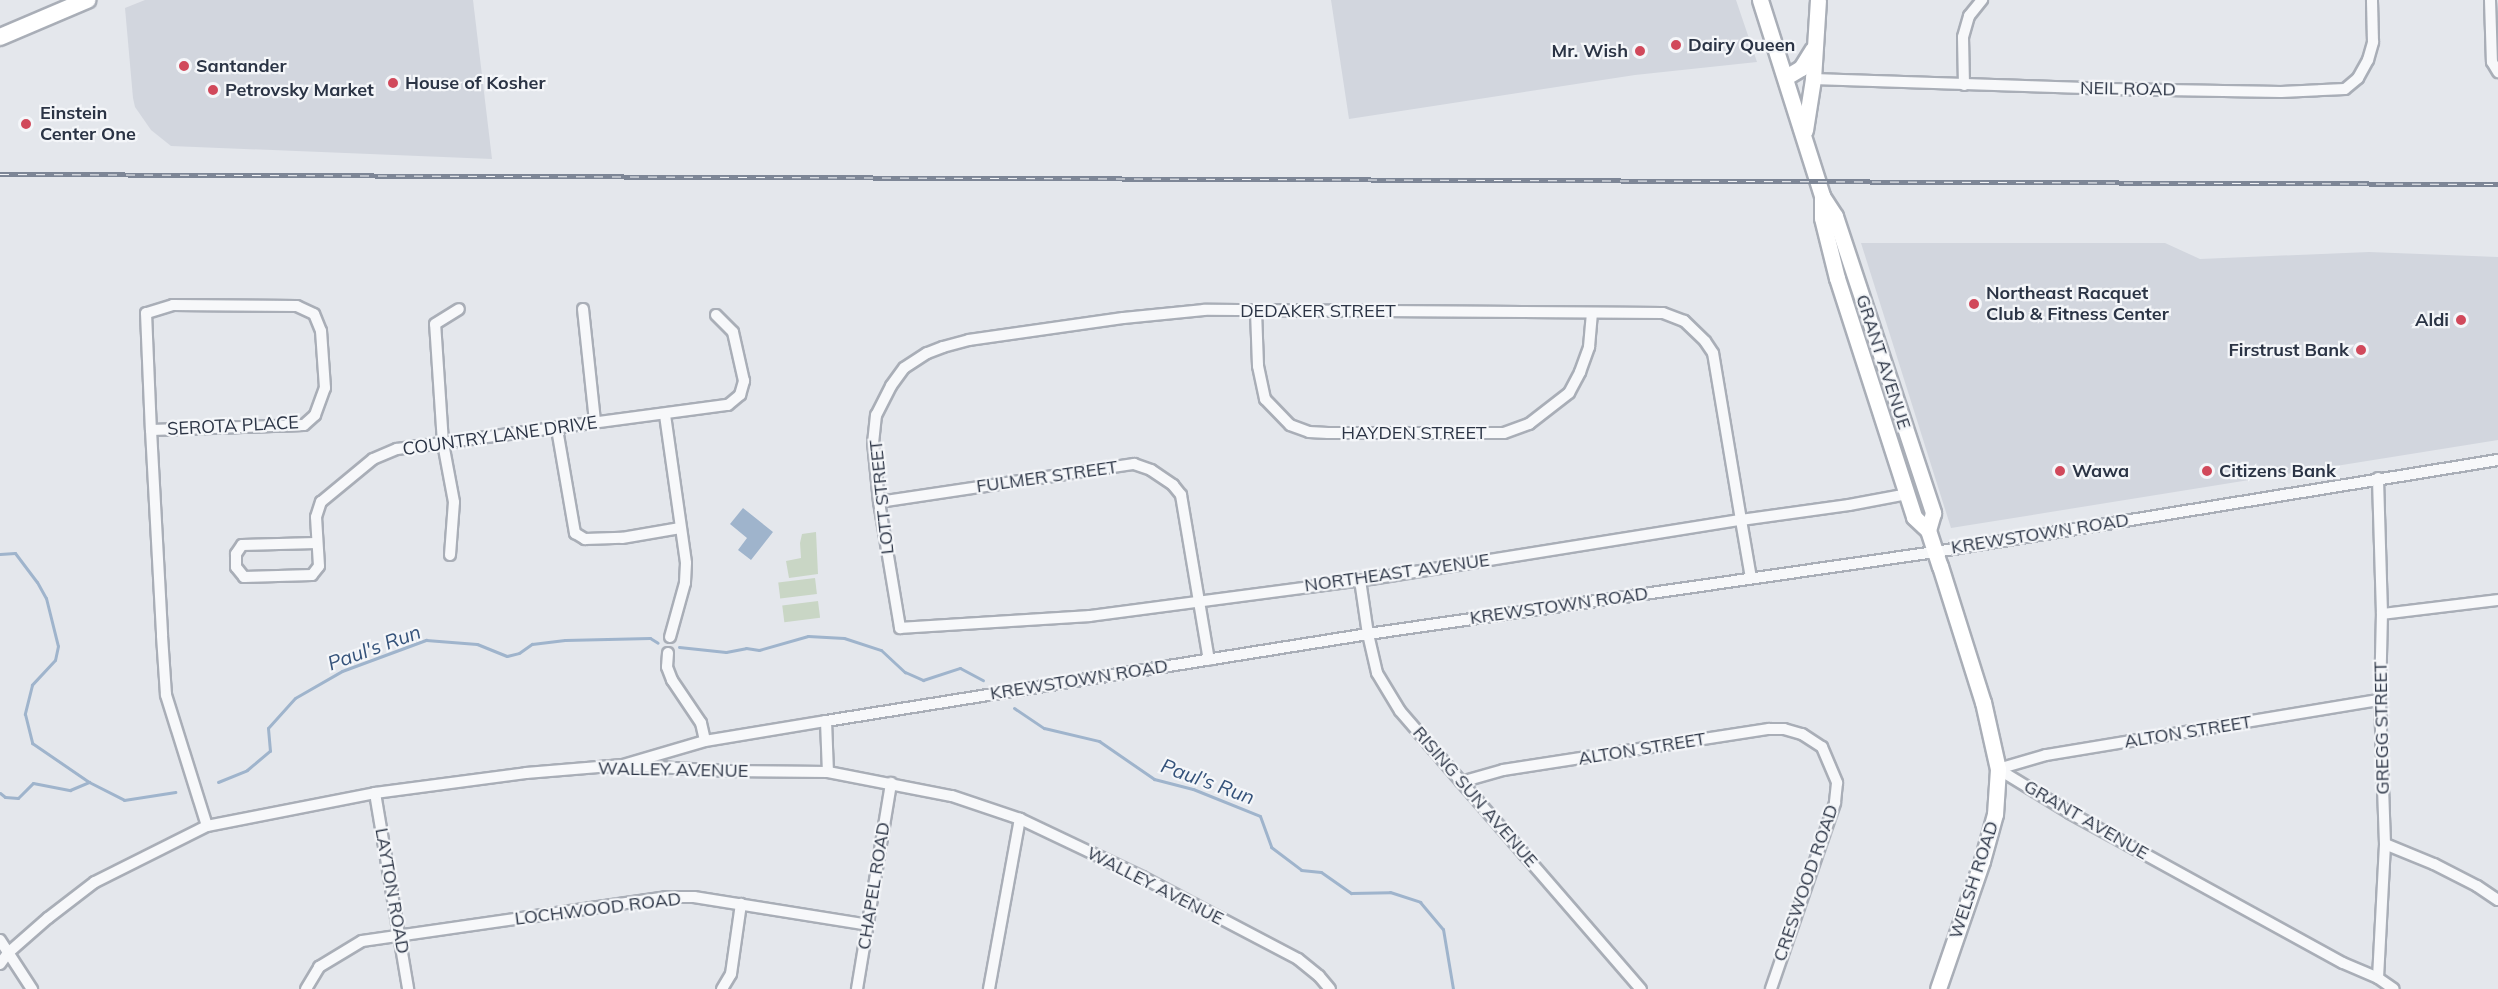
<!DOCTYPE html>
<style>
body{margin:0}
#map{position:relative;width:2498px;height:989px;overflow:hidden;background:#e4e7ec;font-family:Mulish,sans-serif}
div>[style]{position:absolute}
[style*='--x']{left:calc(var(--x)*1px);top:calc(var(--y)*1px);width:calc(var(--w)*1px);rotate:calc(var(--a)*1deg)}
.built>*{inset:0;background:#d2d6de}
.green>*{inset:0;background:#c9d6c5;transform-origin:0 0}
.water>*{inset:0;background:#9fb4cc}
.stream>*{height:3px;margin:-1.5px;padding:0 1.5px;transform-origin:1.5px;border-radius:1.5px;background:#9fb4cc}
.roads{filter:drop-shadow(2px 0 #a9aeb7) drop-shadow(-2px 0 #a9aeb7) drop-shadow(0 2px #a9aeb7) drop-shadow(0 -2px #a9aeb7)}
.minor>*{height:10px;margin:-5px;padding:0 5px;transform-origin:5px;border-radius:5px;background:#f7f8fa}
.secondary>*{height:15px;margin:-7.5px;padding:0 7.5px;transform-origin:7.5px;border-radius:7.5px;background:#fff}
.primary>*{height:16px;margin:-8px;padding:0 8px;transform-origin:8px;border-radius:8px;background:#fff}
.rail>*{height:5px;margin-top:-2.5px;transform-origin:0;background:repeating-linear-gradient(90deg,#f4f6f9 0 9px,#7d8696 0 18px);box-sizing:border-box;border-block:2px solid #7d8696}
.dots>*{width:16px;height:16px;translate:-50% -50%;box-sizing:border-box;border:3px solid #f4f6f9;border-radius:50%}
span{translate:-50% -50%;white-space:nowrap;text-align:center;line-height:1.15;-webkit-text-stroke:4.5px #f4f6f9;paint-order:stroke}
.poi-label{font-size:18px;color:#2b3445;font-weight:700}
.left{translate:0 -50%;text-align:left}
.right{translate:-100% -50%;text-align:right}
.street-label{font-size:18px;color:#2b3445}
.water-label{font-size:20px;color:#34527a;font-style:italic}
</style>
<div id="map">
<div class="built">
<div style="clip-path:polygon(145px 0,473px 0,492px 159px,171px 146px,151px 130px,135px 107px,133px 98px,125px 8px)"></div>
<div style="clip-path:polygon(1331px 0,1736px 0,1757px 62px,1635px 75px,1349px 119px)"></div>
<div style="clip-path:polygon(1861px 243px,2165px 243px,2200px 259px,2369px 252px,2498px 257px,2498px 440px,1951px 528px)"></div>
</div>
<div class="green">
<div style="clip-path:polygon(816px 532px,818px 574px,789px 578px,786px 561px,801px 558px,800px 543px,802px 534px)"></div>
<div style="left:815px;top:578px;width:16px;height:37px;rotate:83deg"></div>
<div style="left:818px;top:601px;width:17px;height:36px;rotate:83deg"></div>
</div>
<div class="water">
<div style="clip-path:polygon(743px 508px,773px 532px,751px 560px,738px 550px,747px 538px,730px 524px)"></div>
</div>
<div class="stream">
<div style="--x:0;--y:554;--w:15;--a:-4"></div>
<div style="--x:15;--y:553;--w:36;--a:53"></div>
<div style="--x:37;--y:582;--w:18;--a:61"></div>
<div style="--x:46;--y:598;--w:49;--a:76"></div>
<div style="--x:58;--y:646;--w:14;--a:102"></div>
<div style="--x:55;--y:660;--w:34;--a:133"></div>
<div style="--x:32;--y:685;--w:30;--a:104"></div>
<div style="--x:25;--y:714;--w:30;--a:76"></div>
<div style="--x:32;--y:743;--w:69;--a:34.4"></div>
<div style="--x:89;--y:782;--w:39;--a:27"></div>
<div style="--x:124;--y:800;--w:52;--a:-8.9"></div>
<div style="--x:679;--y:647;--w:47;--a:6.1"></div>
<div style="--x:726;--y:652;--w:20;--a:-11"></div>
<div style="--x:746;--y:648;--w:13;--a:9"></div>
<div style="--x:759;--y:650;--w:51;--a:-15.9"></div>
<div style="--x:808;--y:636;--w:36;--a:3"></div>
<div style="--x:844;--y:638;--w:39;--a:18"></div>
<div style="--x:881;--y:650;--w:33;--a:43"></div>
<div style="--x:905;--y:672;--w:20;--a:24"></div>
<div style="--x:923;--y:680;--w:39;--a:-18"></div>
<div style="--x:960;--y:668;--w:26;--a:28"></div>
<div style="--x:1014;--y:708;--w:36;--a:34"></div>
<div style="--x:1044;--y:728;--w:57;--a:13.3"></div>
<div style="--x:1099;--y:741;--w:67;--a:34.6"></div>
<div style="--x:1154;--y:779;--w:40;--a:14.4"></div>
<div style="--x:1193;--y:789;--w:72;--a:21.9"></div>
<div style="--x:1260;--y:816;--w:33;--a:70"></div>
<div style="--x:1271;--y:847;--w:38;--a:37"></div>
<div style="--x:1301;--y:870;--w:20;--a:6"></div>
<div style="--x:1321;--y:872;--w:37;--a:35"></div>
<div style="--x:1351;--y:893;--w:39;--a:-1"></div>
<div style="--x:1390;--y:892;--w:32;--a:18"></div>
<div style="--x:1420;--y:902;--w:35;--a:50"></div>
<div style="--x:1443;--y:929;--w:61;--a:80.5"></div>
<div style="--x:218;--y:782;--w:31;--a:-22"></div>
<div style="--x:247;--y:770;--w:30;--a:-40"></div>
<div style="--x:270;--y:751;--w:23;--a:-95"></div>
<div style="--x:268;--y:728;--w:40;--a:-48"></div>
<div style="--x:295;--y:698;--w:54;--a:-29.9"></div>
<div style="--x:342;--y:671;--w:90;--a:-20.3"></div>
<div style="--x:426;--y:640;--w:51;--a:4.5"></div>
<div style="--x:477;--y:644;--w:32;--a:22"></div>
<div style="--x:507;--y:656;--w:12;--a:-14"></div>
<div style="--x:519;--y:653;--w:16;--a:-35"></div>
<div style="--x:532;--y:644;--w:33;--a:-7"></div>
<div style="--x:565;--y:640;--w:85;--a:-1.3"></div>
<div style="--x:650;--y:638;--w:9;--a:32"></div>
<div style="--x:0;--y:793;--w:6;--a:39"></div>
<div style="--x:5;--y:797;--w:13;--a:4"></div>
<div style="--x:18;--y:798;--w:21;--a:-45"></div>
<div style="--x:33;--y:783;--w:38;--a:11"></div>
<div style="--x:70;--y:790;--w:21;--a:-23"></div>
</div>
<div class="roads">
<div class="minor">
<div style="--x:2490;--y:0;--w:62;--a:88.2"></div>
<div style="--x:2492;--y:62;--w:12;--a:59"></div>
<div style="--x:1813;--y:79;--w:295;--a:1.9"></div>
<div style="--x:2108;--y:89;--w:173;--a:1"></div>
<div style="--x:2281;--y:92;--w:64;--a:-2.7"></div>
<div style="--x:2345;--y:89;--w:17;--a:-40"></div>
<div style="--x:2358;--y:78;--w:21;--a:-61"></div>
<div style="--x:2368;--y:60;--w:19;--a:-74"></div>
<div style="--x:2373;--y:42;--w:42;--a:-91.4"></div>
<div style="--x:1964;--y:85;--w:48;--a:-91.2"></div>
<div style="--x:1963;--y:37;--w:22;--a:-74"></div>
<div style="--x:1969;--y:16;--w:21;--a:-51"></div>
<div style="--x:583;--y:309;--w:114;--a:83.9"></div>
<div style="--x:1256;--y:311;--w:55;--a:87.9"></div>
<div style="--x:1258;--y:366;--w:34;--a:78"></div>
<div style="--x:1265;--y:399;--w:36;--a:46"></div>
<div style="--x:1290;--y:425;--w:20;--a:20"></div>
<div style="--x:1309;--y:432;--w:19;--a:3"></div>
<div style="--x:1328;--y:433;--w:176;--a:0"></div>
<div style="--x:1504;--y:433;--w:27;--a:-20"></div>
<div style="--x:1529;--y:424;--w:51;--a:-37.8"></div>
<div style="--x:1569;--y:393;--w:24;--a:-62"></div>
<div style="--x:1580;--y:372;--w:27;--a:-70"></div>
<div style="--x:1589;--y:347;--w:33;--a:-85"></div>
<div style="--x:665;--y:415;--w:149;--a:81.9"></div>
<div style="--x:686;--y:563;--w:20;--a:93"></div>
<div style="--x:685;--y:583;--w:56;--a:105.5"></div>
<div style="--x:557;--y:429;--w:106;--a:80.2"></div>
<div style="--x:575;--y:533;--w:12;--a:31"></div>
<div style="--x:585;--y:539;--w:37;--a:-2"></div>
<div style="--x:622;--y:538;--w:59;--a:-9.8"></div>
<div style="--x:151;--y:430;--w:153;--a:-1.9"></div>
<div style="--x:304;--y:425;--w:15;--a:-42"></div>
<div style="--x:315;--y:415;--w:29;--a:-70"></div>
<div style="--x:325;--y:388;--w:57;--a:-94"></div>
<div style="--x:321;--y:331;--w:18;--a:-112"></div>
<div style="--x:314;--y:314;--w:19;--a:-155"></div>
<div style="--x:297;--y:306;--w:124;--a:-179.5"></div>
<div style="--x:173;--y:305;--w:28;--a:163"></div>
<div style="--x:146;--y:313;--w:117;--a:87.6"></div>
<div style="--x:151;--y:430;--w:206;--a:86.9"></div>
<div style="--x:162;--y:636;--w:59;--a:86.1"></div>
<div style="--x:166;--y:695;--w:137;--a:72.6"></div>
<div style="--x:879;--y:502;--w:258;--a:-8.5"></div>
<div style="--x:1134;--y:464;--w:18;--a:19"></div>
<div style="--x:1151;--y:470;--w:27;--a:34"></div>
<div style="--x:1173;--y:485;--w:13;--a:51"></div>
<div style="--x:1181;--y:495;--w:167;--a:80.4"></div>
<div style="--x:316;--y:543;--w:74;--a:178.5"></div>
<div style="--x:242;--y:545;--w:11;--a:124"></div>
<div style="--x:236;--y:554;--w:13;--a:90"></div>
<div style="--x:236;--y:567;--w:13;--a:51"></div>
<div style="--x:244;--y:577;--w:68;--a:-1.7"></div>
<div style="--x:312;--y:575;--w:11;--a:-52"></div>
<div style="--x:319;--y:566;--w:49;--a:-93.5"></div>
<div style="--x:316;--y:517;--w:16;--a:-72"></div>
<div style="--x:321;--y:502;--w:67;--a:-39.6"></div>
<div style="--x:373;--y:459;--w:26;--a:-23"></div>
<div style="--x:397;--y:449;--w:334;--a:-7.6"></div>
<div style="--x:728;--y:405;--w:16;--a:-40"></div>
<div style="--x:740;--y:395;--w:15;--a:-74"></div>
<div style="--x:744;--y:381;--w:50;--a:-102.7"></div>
<div style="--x:733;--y:332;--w:24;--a:-135"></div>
<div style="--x:450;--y:555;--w:53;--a:-85.7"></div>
<div style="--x:454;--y:502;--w:60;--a:-100.6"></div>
<div style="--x:443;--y:443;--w:119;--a:-93.8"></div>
<div style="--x:435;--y:324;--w:28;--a:-32"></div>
<div style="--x:1751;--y:578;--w:59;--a:-99.8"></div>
<div style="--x:1741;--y:520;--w:169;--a:-99.5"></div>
<div style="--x:1713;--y:353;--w:14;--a:-124"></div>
<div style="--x:1705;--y:341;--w:29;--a:-136"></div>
<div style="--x:1684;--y:321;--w:22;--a:-159"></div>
<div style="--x:1663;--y:313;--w:459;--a:-179.6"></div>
<div style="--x:1204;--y:310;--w:81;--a:174.4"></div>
<div style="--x:1123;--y:318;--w:156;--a:171.9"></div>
<div style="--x:969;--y:340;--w:27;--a:165"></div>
<div style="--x:943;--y:347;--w:17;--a:159"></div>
<div style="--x:927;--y:353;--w:27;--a:147"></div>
<div style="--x:904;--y:368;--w:22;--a:126"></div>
<div style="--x:891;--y:386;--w:33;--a:117"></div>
<div style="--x:876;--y:415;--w:27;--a:96"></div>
<div style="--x:873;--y:442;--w:60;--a:84.3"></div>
<div style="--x:879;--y:502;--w:128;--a:80.5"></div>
<div style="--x:900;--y:628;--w:190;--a:-3.6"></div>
<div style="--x:1090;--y:616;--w:283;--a:-7.5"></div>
<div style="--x:1371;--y:579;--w:375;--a:-9.1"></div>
<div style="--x:1741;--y:520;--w:109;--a:-7.9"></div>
<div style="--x:1849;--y:505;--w:59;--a:-10.7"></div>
<div style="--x:1360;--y:580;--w:55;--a:81.6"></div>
<div style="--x:1368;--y:634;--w:40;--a:77"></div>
<div style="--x:1377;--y:673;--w:44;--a:58.8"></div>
<div style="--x:1400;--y:711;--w:368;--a:49.1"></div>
<div style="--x:2382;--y:614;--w:117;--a:-6.9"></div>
<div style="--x:668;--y:653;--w:14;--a:94"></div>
<div style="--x:667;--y:667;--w:14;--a:69"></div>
<div style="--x:672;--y:680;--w:52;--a:56"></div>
<div style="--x:701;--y:723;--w:18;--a:77"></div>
<div style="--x:826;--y:721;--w:51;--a:87.8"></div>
<div style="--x:623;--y:765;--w:85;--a:-16.3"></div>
<div style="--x:705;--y:741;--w:123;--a:-9.4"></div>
<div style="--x:826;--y:721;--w:549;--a:-9.12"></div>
<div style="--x:1368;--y:634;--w:573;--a:-8.23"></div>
<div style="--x:1935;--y:552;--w:570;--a:-9.28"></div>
<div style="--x:1998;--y:769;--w:84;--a:31.4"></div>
<div style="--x:2070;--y:813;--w:311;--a:28.8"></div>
<div style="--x:2343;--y:963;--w:38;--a:23"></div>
<div style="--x:2378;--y:978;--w:19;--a:35"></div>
<div style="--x:1998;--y:769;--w:50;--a:-16.3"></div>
<div style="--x:2046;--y:755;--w:338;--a:-9.4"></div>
<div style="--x:1461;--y:782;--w:44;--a:-15.9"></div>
<div style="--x:1503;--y:770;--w:269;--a:-8.8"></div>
<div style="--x:1769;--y:729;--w:15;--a:0"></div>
<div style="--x:1784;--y:729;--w:19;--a:16"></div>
<div style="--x:1802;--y:734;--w:24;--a:33"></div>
<div style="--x:1822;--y:747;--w:39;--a:67"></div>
<div style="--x:1837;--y:783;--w:20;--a:96"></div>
<div style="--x:1835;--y:803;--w:197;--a:109"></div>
<div style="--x:375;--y:793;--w:199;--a:80.4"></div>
<div style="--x:2385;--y:844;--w:53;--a:22.2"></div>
<div style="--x:2434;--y:864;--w:48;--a:27.1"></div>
<div style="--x:2477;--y:886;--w:25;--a:34"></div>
<div style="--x:0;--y:940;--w:59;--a:56.9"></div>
<div style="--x:0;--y:964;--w:14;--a:-54"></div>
<div style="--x:8;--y:953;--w:53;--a:-41.2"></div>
<div style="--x:48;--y:918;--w:59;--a:-37.5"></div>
<div style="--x:95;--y:882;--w:125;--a:-26.6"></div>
<div style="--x:207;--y:826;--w:171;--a:-11.1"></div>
<div style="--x:375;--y:793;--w:152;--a:-7.5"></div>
<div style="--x:526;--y:773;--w:97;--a:-4.7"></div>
<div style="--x:623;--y:765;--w:104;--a:3.3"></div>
<div style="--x:727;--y:771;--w:101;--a:0.6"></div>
<div style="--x:828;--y:772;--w:126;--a:11"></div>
<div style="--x:952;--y:796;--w:72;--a:18.7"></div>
<div style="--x:1020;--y:819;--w:135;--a:25.4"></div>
<div style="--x:1142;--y:877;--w:176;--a:27.7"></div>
<div style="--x:1298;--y:959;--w:27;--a:39"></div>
<div style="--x:1319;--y:976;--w:17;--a:50"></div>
<div style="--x:2378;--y:978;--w:134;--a:-87"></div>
<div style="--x:2385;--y:844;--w:144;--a:-92"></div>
<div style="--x:2380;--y:700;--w:86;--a:-88.7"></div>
<div style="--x:2382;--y:614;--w:136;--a:-91.7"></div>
<div style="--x:306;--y:989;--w:26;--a:-59"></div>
<div style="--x:319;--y:967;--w:50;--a:-31.2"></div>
<div style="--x:362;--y:941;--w:307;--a:-8.2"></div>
<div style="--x:666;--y:897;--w:28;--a:0"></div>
<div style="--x:694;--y:897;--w:176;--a:9.1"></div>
<div style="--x:722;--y:989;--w:17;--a:-59"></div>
<div style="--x:731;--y:974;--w:71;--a:-81.9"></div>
<div style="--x:857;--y:989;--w:209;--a:-80.6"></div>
<div style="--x:989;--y:989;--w:173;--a:-79.7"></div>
</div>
<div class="secondary">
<div style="--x:1760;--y:0;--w:206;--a:72.4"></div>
<div style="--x:1822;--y:196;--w:22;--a:90"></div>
<div style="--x:1822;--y:218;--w:62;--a:76"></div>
<div style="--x:1837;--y:278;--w:251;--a:72.1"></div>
<div style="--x:1914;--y:517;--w:19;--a:43"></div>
<div style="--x:1928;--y:530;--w:38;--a:72"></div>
<div style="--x:1940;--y:566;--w:143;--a:72.5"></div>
<div style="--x:1983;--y:702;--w:69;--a:77.4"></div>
<div style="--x:1998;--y:769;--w:45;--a:93.8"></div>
<div style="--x:1995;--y:814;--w:49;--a:105.5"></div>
<div style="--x:1982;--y:861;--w:135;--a:109"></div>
<div style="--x:1786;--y:77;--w:17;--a:-31"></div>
<div style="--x:1801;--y:68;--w:22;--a:-58"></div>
<div style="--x:1805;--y:130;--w:52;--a:-81.1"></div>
<div style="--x:1813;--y:79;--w:79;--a:-86.4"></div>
<div style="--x:1822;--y:196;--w:24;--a:57"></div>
<div style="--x:1835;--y:216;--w:313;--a:71.7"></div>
<div style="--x:1933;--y:513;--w:18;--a:106"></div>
</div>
<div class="primary">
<div style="--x:0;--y:37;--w:95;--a:-23"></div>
</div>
</div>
<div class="rail">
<div style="--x:0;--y:174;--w:2498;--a:0.23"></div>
</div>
<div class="dots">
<div style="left:1676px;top:45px;background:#d1495b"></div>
<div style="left:1640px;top:51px;background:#d1495b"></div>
<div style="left:184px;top:66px;background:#d1495b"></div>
<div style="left:393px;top:83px;background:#d1495b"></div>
<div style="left:213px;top:90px;background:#d1495b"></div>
<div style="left:26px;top:124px;background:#d1495b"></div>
<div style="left:1974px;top:304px;background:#d1495b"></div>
<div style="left:2461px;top:320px;background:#d1495b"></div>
<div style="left:2361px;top:350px;background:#d1495b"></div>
<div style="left:2060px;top:471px;background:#d1495b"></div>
<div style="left:2207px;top:471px;background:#d1495b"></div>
</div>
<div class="poi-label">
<span class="left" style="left:1688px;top:45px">Dairy Queen</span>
<span class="right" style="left:1628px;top:51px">Mr. Wish</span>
<span class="left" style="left:196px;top:66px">Santander</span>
<span class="left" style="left:405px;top:83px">House of Kosher</span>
<span class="left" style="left:225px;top:90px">Petrovsky Market</span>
<span class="left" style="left:40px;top:124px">Einstein<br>Center One</span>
<span class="left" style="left:1986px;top:304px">Northeast Racquet<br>Club &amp; Fitness Center</span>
<span class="right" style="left:2449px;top:320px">Aldi</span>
<span class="right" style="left:2349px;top:350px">Firstrust Bank</span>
<span class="left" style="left:2072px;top:471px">Wawa</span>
<span class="left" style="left:2219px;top:471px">Citizens Bank</span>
</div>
<div class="street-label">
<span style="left:2128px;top:89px;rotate:1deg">NEIL ROAD</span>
<span style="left:1318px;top:311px">DEDAKER STREET</span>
<span style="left:1883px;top:362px;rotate:72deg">GRANT AVENUE</span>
<span style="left:233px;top:426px;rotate:-3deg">SEROTA PLACE</span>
<span style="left:1414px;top:433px">HAYDEN STREET</span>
<span style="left:500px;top:436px;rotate:-8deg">COUNTRY LANE DRIVE</span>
<span style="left:1047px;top:477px;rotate:-8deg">FULMER STREET</span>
<span style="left:882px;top:497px;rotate:-96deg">LOTT STREET</span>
<span style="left:2040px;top:534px;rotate:-9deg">KREWSTOWN ROAD</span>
<span style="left:1397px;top:573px;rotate:-8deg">NORTHEAST AVENUE</span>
<span style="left:1559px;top:606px;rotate:-8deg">KREWSTOWN ROAD</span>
<span style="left:1079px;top:680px;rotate:-9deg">KREWSTOWN ROAD</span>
<span style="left:2382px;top:728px;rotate:-91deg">GREGG STREET</span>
<span style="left:2188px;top:732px;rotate:-9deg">ALTON STREET</span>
<span style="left:1642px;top:749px;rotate:-9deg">ALTON STREET</span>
<span style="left:673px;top:770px;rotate:1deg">WALLEY AVENUE</span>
<span style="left:1475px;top:797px;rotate:49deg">RISING SUN AVENUE</span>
<span style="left:2086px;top:820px;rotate:30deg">GRANT AVENUE</span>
<span style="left:1974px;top:880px;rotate:-72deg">WELSH ROAD</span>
<span style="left:1806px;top:883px;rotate:-71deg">CRESWOOD ROAD</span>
<span style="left:874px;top:886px;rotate:-81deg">CHAPEL ROAD</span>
<span style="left:1155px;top:886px;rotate:27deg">WALLEY AVENUE</span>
<span style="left:392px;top:891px;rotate:80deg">LAYTON ROAD</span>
<span style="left:598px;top:909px;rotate:-7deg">LOCHWOOD ROAD</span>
</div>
<div class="water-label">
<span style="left:374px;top:647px;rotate:-20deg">Paul's Run</span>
<span style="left:1208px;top:781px;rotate:20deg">Paul's Run</span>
</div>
</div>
